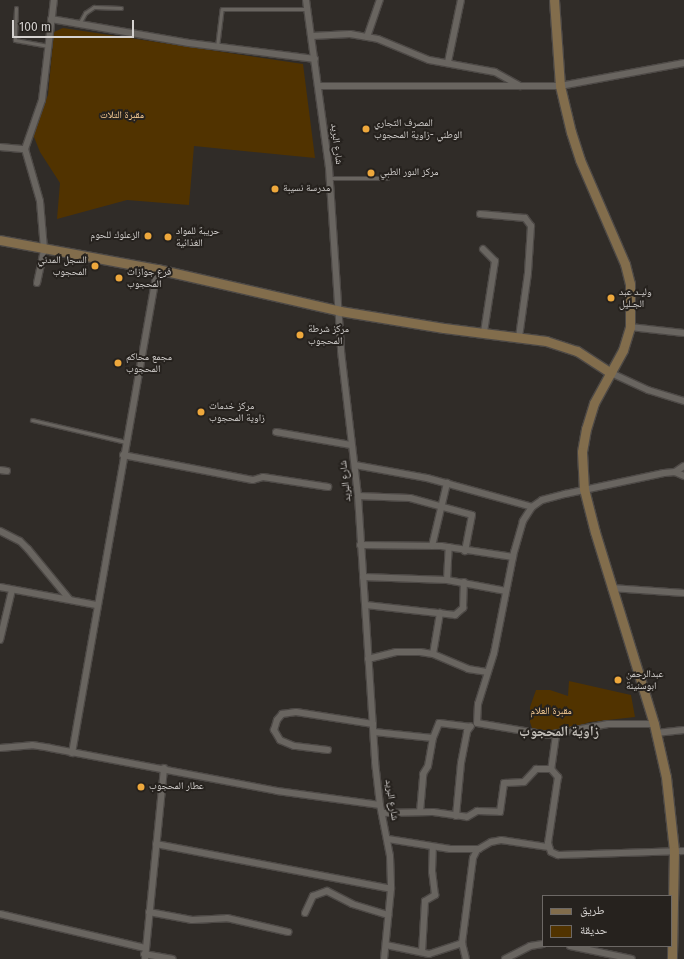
<!DOCTYPE html>
<meta charset="utf-8">
<style>
body{margin:0}
#map{position:relative;width:684px;height:959px;overflow:hidden;background:#302c28;font-family:"Fira Sans","Noto Naskh Arabic",sans-serif}
div>[style]{position:absolute}
[style*='--x']{left:calc(var(--x)*1px);top:calc(var(--y)*1px);width:calc(var(--w)*1px);rotate:calc(var(--a)*1deg)}
.green>*{inset:0;background:#513300}
.roads{filter:drop-shadow(1px 0 #4d4946) drop-shadow(-1px 0 #4d4946) drop-shadow(0 1px #4d4946) drop-shadow(0 -1px #4d4946)}
.lane>*{height:3px;margin:-1.5px;padding:0 1.5px;transform-origin:1.5px;border-radius:1.5px;background:#696560}
.street>*{height:6px;margin:-3px;padding:0 3px;transform-origin:3px;border-radius:3px;background:#696560}
.secondary>*{height:9px;margin:-4.5px;padding:0 4.5px;transform-origin:4.5px;border-radius:4.5px;background:#826d4c}
.dots>*{width:11px;height:11px;translate:-50% -50%;box-sizing:border-box;border:2px solid #26221e;border-radius:50%}
span{translate:-50% -50%;white-space:nowrap;text-align:center;line-height:1.15;-webkit-text-stroke:4px #26221e;paint-order:stroke}
.park-label{font-size:10px;color:#fbcf97}
.poi-label{font-size:10px;color:#d5d2d0}
.left{translate:0 -50%;text-align:left}
.right{translate:-100% -50%;text-align:right}
.street-label{font-size:10px;color:#d5d2d0}
.district-label{font-size:14px;color:#c3bfb9;font-weight:700}
.legend{position:absolute;left:542px;top:895px;width:130px;height:52px;box-sizing:border-box;background:#26221e;border:1px solid #6c6865;margin:0;padding:5px 7px;list-style:none;font-size:12px;color:#d5d2d0}
.legend li{display:flex;align-items:center;gap:8px;height:20px}
.legend b{width:20px;border:1px solid #6c6865}
.scale{position:absolute;left:12px;top:20px;width:122px;height:18px;box-sizing:border-box;border:2px solid #d5d2d0;border-top:0;padding-left:5px;font-size:12px;line-height:14px;white-space:nowrap;color:#d5d2d0;-webkit-text-stroke:3px #26221e;paint-order:stroke}
</style>
<div id="map">
<div class="green">
<div style="clip-path:polygon(63px 28px,303px 64px,315px 158px,194px 146px,189px 205px,127px 200px,57px 219px,60px 183px,40px 152px,32px 132px,48px 95px,54px 32px)"></div>
<div style="clip-path:polygon(569px 681px,631px 695px,635px 717px,590px 722px,559px 732px,533px 731px,530px 722px,530px 707px,536px 690px,550px 690px,568px 696px)"></div>
</div>
<div class="roads">
<div class="lane">
<div style="--x:16;--y:8;--w:32;--a:92"></div>
<div style="--x:15;--y:40;--w:34;--a:10"></div>
<div style="--x:79;--y:24;--w:13;--a:-61"></div>
<div style="--x:85;--y:13;--w:11;--a:-34"></div>
<div style="--x:94;--y:7;--w:27;--a:2"></div>
<div style="--x:217;--y:47;--w:38;--a:-83"></div>
<div style="--x:222;--y:9;--w:85;--a:0"></div>
<div style="--x:329;--y:178;--w:58;--a:0"></div>
<div style="--x:32;--y:420;--w:97;--a:13.2"></div>
</div>
<div class="street">
<div style="--x:306;--y:0;--w:170;--a:82.2"></div>
<div style="--x:329;--y:168;--w:183;--a:86.2"></div>
<div style="--x:341;--y:351;--w:146;--a:83.3"></div>
<div style="--x:358;--y:496;--w:267;--a:86.3"></div>
<div style="--x:375;--y:762;--w:43;--a:83.4"></div>
<div style="--x:380;--y:805;--w:52;--a:78.9"></div>
<div style="--x:390;--y:856;--w:33;--a:88"></div>
<div style="--x:391;--y:889;--w:70;--a:95.7"></div>
<div style="--x:51;--y:19;--w:140;--a:9.9"></div>
<div style="--x:189;--y:43;--w:127;--a:7.2"></div>
<div style="--x:312;--y:36;--w:38;--a:-3"></div>
<div style="--x:350;--y:34;--w:28;--a:10"></div>
<div style="--x:378;--y:39;--w:55;--a:22.4"></div>
<div style="--x:429;--y:60;--w:67;--a:10.3"></div>
<div style="--x:495;--y:72;--w:29;--a:29"></div>
<div style="--x:367;--y:37;--w:39;--a:-71"></div>
<div style="--x:448;--y:62;--w:63;--a:-78.2"></div>
<div style="--x:318;--y:86;--w:242;--a:0"></div>
<div style="--x:560;--y:86;--w:126;--a:-10.5"></div>
<div style="--x:0;--y:147;--w:25;--a:5"></div>
<div style="--x:480;--y:214;--w:45;--a:5.1"></div>
<div style="--x:525;--y:218;--w:10;--a:53"></div>
<div style="--x:531;--y:226;--w:47;--a:93.7"></div>
<div style="--x:528;--y:273;--w:65;--a:98"></div>
<div style="--x:483;--y:249;--w:17;--a:45"></div>
<div style="--x:495;--y:261;--w:72;--a:98.8"></div>
<div style="--x:37;--y:283;--w:35;--a:-78"></div>
<div style="--x:44;--y:249;--w:48;--a:-94.8"></div>
<div style="--x:40;--y:201;--w:54;--a:-106.1"></div>
<div style="--x:25;--y:149;--w:52;--a:-70.9"></div>
<div style="--x:42;--y:100;--w:101;--a:-83.2"></div>
<div style="--x:630;--y:327;--w:54;--a:6.3"></div>
<div style="--x:611;--y:373;--w:41;--a:24.7"></div>
<div style="--x:648;--y:390;--w:38;--a:17"></div>
<div style="--x:276;--y:432;--w:76;--a:9.8"></div>
<div style="--x:123;--y:455;--w:132;--a:10.9"></div>
<div style="--x:253;--y:480;--w:10;--a:-17"></div>
<div style="--x:263;--y:477;--w:66;--a:8.7"></div>
<div style="--x:355;--y:465;--w:73;--a:10.2"></div>
<div style="--x:427;--y:478;--w:109;--a:15.4"></div>
<div style="--x:532;--y:507;--w:12;--a:-35"></div>
<div style="--x:542;--y:500;--w:24;--a:-15"></div>
<div style="--x:565;--y:494;--w:101;--a:-12"></div>
<div style="--x:664;--y:473;--w:11;--a:-5"></div>
<div style="--x:675;--y:472;--w:10;--a:24"></div>
<div style="--x:0;--y:470;--w:7;--a:8"></div>
<div style="--x:675;--y:472;--w:11;--a:-34"></div>
<div style="--x:358;--y:496;--w:52;--a:2.2"></div>
<div style="--x:410;--y:498;--w:64;--a:15.3"></div>
<div style="--x:472;--y:515;--w:37;--a:101"></div>
<div style="--x:532;--y:507;--w:17;--a:123"></div>
<div style="--x:523;--y:521;--w:32;--a:106"></div>
<div style="--x:514;--y:552;--w:103;--a:101.2"></div>
<div style="--x:494;--y:653;--w:53;--a:107.4"></div>
<div style="--x:478;--y:704;--w:19;--a:93"></div>
<div style="--x:477;--y:723;--w:72;--a:9.6"></div>
<div style="--x:548;--y:735;--w:61;--a:-10.4"></div>
<div style="--x:608;--y:724;--w:46;--a:0"></div>
<div style="--x:0;--y:531;--w:22;--a:27"></div>
<div style="--x:20;--y:541;--w:11;--a:45"></div>
<div style="--x:28;--y:549;--w:66;--a:50.5"></div>
<div style="--x:360;--y:545;--w:81;--a:0.7"></div>
<div style="--x:441;--y:546;--w:73;--a:8.7"></div>
<div style="--x:432;--y:546;--w:65;--a:-76.6"></div>
<div style="--x:363;--y:577;--w:84;--a:2"></div>
<div style="--x:447;--y:580;--w:60;--a:10.6"></div>
<div style="--x:447;--y:580;--w:33;--a:-87"></div>
<div style="--x:0;--y:587;--w:98;--a:10.6"></div>
<div style="--x:611;--y:588;--w:73;--a:3.9"></div>
<div style="--x:366;--y:605;--w:90;--a:6.4"></div>
<div style="--x:455;--y:615;--w:11;--a:-41"></div>
<div style="--x:463;--y:608;--w:26;--a:-88"></div>
<div style="--x:0;--y:640;--w:51;--a:-76.5"></div>
<div style="--x:433;--y:654;--w:42;--a:-80.3"></div>
<div style="--x:368;--y:659;--w:29;--a:-14"></div>
<div style="--x:396;--y:652;--w:24;--a:0"></div>
<div style="--x:420;--y:652;--w:13;--a:9"></div>
<div style="--x:433;--y:654;--w:38;--a:23"></div>
<div style="--x:468;--y:669;--w:20;--a:9"></div>
<div style="--x:374;--y:732;--w:59;--a:5.8"></div>
<div style="--x:433;--y:738;--w:16;--a:-68"></div>
<div style="--x:439;--y:723;--w:31;--a:7"></div>
<div style="--x:656;--y:733;--w:28;--a:-6"></div>
<div style="--x:556;--y:735;--w:34;--a:98"></div>
<div style="--x:551;--y:769;--w:11;--a:49"></div>
<div style="--x:558;--y:777;--w:67;--a:98.6"></div>
<div style="--x:548;--y:843;--w:9;--a:72"></div>
<div style="--x:551;--y:852;--w:8;--a:23"></div>
<div style="--x:558;--y:855;--w:126;--a:-1.8"></div>
<div style="--x:0;--y:748;--w:32;--a:-5"></div>
<div style="--x:32;--y:745;--w:18;--a:9"></div>
<div style="--x:50;--y:748;--w:231;--a:10.7"></div>
<div style="--x:277;--y:791;--w:104;--a:7.7"></div>
<div style="--x:328;--y:750;--w:34;--a:-173"></div>
<div style="--x:294;--y:746;--w:15;--a:-157"></div>
<div style="--x:280;--y:740;--w:12;--a:-121"></div>
<div style="--x:274;--y:730;--w:10;--a:-73"></div>
<div style="--x:277;--y:720;--w:8;--a:-50"></div>
<div style="--x:282;--y:714;--w:14;--a:-8"></div>
<div style="--x:296;--y:712;--w:78;--a:8.9"></div>
<div style="--x:72;--y:753;--w:491;--a:-80"></div>
<div style="--x:420;--y:812;--w:38;--a:-85"></div>
<div style="--x:423;--y:774;--w:9;--a:-58"></div>
<div style="--x:428;--y:766;--w:28;--a:-80"></div>
<div style="--x:382;--y:813;--w:51;--a:-1.1"></div>
<div style="--x:433;--y:812;--w:34;--a:8"></div>
<div style="--x:467;--y:817;--w:12;--a:-31"></div>
<div style="--x:477;--y:811;--w:23;--a:2"></div>
<div style="--x:500;--y:812;--w:29;--a:-82"></div>
<div style="--x:504;--y:783;--w:20;--a:-3"></div>
<div style="--x:524;--y:782;--w:18;--a:-47"></div>
<div style="--x:536;--y:769;--w:15;--a:0"></div>
<div style="--x:456;--y:816;--w:53;--a:-84.6"></div>
<div style="--x:461;--y:763;--w:33;--a:-79"></div>
<div style="--x:467;--y:731;--w:6;--a:-51"></div>
<div style="--x:388;--y:839;--w:63;--a:9.2"></div>
<div style="--x:450;--y:849;--w:29;--a:0"></div>
<div style="--x:156;--y:844;--w:239;--a:10.8"></div>
<div style="--x:149;--y:912;--w:44;--a:10.5"></div>
<div style="--x:192;--y:920;--w:35;--a:-3"></div>
<div style="--x:227;--y:918;--w:63;--a:12.9"></div>
<div style="--x:305;--y:913;--w:19;--a:-65"></div>
<div style="--x:313;--y:896;--w:15;--a:-20"></div>
<div style="--x:327;--y:891;--w:28;--a:27"></div>
<div style="--x:352;--y:904;--w:38;--a:17"></div>
<div style="--x:0;--y:914;--w:149;--a:13.2"></div>
<div style="--x:462;--y:943;--w:86;--a:-82.6"></div>
<div style="--x:473;--y:858;--w:9;--a:-63"></div>
<div style="--x:477;--y:850;--w:16;--a:-30"></div>
<div style="--x:491;--y:842;--w:10;--a:-11"></div>
<div style="--x:501;--y:840;--w:48;--a:8.5"></div>
<div style="--x:386;--y:945;--w:44;--a:11.8"></div>
<div style="--x:429;--y:954;--w:35;--a:-18"></div>
<div style="--x:462;--y:943;--w:16;--a:76"></div>
<div style="--x:570;--y:946;--w:63;--a:11.8"></div>
<div style="--x:422;--y:952;--w:51;--a:-86.6"></div>
<div style="--x:425;--y:901;--w:12;--a:-31"></div>
<div style="--x:435;--y:895;--w:23;--a:-97"></div>
<div style="--x:432;--y:872;--w:25;--a:-88"></div>
<div style="--x:144;--y:954;--w:29;--a:10"></div>
<div style="--x:145;--y:959;--w:192;--a:-84.3"></div>
<div style="--x:505;--y:959;--w:28;--a:-27"></div>
<div style="--x:530;--y:946;--w:13;--a:-9"></div>
</div>
<div class="secondary">
<div style="--x:554;--y:0;--w:86;--a:86"></div>
<div style="--x:560;--y:86;--w:47;--a:76.6"></div>
<div style="--x:571;--y:132;--w:29;--a:72"></div>
<div style="--x:580;--y:160;--w:113;--a:66.6"></div>
<div style="--x:625;--y:264;--w:21;--a:76"></div>
<div style="--x:630;--y:284;--w:43;--a:90"></div>
<div style="--x:630;--y:327;--w:24;--a:107"></div>
<div style="--x:623;--y:350;--w:60;--a:118.7"></div>
<div style="--x:594;--y:403;--w:27;--a:107"></div>
<div style="--x:586;--y:429;--w:23;--a:100"></div>
<div style="--x:582;--y:452;--w:37;--a:87"></div>
<div style="--x:584;--y:489;--w:44;--a:75.7"></div>
<div style="--x:595;--y:532;--w:201;--a:72.9"></div>
<div style="--x:654;--y:724;--w:54;--a:77.2"></div>
<div style="--x:666;--y:777;--w:74;--a:83.8"></div>
<div style="--x:674;--y:851;--w:108;--a:91.1"></div>
<div style="--x:0;--y:240;--w:160;--a:10.5"></div>
<div style="--x:157;--y:269;--w:188;--a:12.9"></div>
<div style="--x:340;--y:311;--w:105;--a:9.3"></div>
<div style="--x:444;--y:328;--w:103;--a:7.3"></div>
<div style="--x:546;--y:341;--w:33;--a:18"></div>
<div style="--x:577;--y:351;--w:40;--a:32.9"></div>
</div>
</div>
<div class="dots">
<div style="left:366px;top:129px;background:#eea83c"></div>
<div style="left:371px;top:173px;background:#eea83c"></div>
<div style="left:275px;top:189px;background:#eea83c"></div>
<div style="left:148px;top:236px;background:#eea83c"></div>
<div style="left:168px;top:237px;background:#eea83c"></div>
<div style="left:95px;top:266px;background:#eea83c"></div>
<div style="left:119px;top:278px;background:#eea83c"></div>
<div style="left:611px;top:298px;background:#eea83c"></div>
<div style="left:300px;top:335px;background:#eea83c"></div>
<div style="left:118px;top:363px;background:#eea83c"></div>
<div style="left:201px;top:412px;background:#eea83c"></div>
<div style="left:618px;top:680px;background:#eea83c"></div>
<div style="left:141px;top:787px;background:#eea83c"></div>
</div>
<div class="park-label">
<span style="left:122px;top:116px">مقبرة التلات</span>
<span style="left:551px;top:712px">مقبرة العلام</span>
</div>
<div class="poi-label">
<span class="left" style="left:374px;top:129px">المصرف التجاري<br>الوطني -زاوية المحجوب</span>
<span class="left" style="left:380px;top:173px">مركز النور الطبي</span>
<span class="left" style="left:283px;top:189px">مدرسة نسيبة</span>
<span class="left" style="left:176px;top:237px">حريبة للمواد<br>الغذائية</span>
<span class="right" style="left:140px;top:236px">الزعلوك للحوم</span>
<span class="right" style="left:87px;top:266px">السجل المدني<br>المحجوب</span>
<span class="left" style="left:127px;top:278px">فرع جوازات<br>المحجوب</span>
<span class="left" style="left:619px;top:298px">وليـد عبد<br>الجـليل</span>
<span class="left" style="left:308px;top:335px">مركز شرطة<br>المحجوب</span>
<span class="left" style="left:126px;top:363px">مجمع محاكم<br>المحجوب</span>
<span class="left" style="left:209px;top:412px">مركز خدمات<br>زاوية المحجوب</span>
<span class="left" style="left:626px;top:680px">عبدالرحمن<br>ابوسنينة</span>
<span class="left" style="left:149px;top:787px">عطار المحجوب</span>
</div>
<div class="street-label">
<span style="left:336px;top:144px;rotate:83deg">شارع البريد</span>
<span style="left:346px;top:481px;rotate:-96deg">شارع البريد</span>
<span style="left:391px;top:800px;rotate:81deg">شارع البريد</span>
</div>
<div class="district-label">
<span style="left:559px;top:732px">زاوية المحجوب</span>
</div>
<ul class="legend">
<li><b style="height:5px;background:#826d4c"></b>طريق</li>
<li><b style="height:11px;background:#513300"></b>حديقة</li>
</ul>
<div class="scale">100 m</div>
</div>
